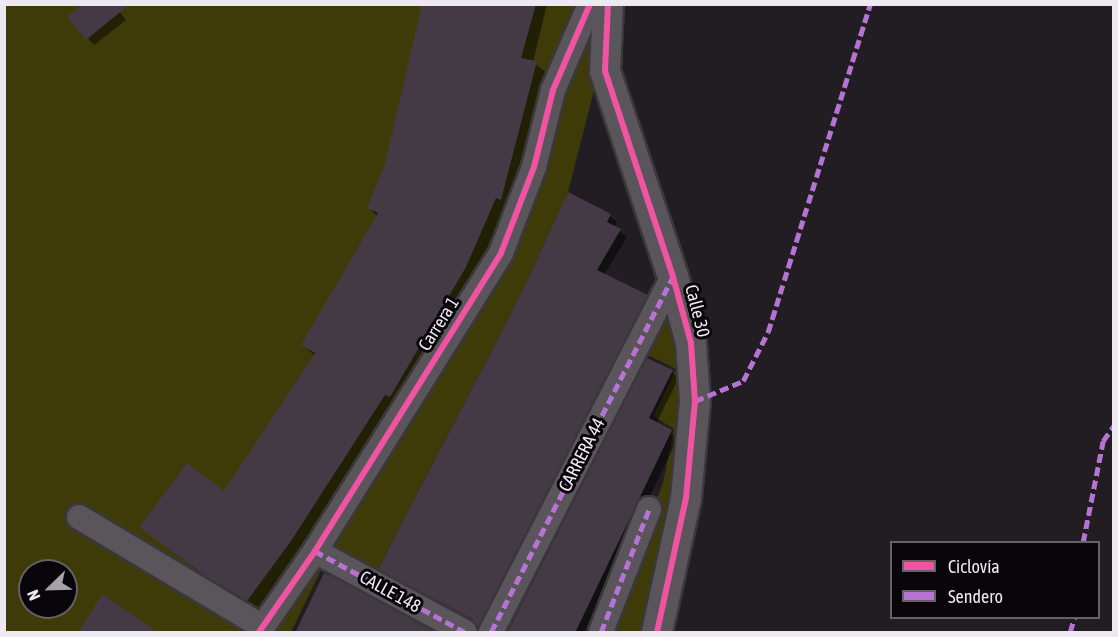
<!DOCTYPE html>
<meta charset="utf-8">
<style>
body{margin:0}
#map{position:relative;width:1118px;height:637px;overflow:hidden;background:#211d22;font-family:"Asap Condensed",sans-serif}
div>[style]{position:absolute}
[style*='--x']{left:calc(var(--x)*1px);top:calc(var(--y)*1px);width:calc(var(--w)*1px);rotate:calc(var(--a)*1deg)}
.green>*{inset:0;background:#3e3b08}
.shadow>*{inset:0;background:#0007}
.building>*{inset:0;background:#433a46}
.roads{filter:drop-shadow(2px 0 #3b383c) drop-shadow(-2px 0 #3b383c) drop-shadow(0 2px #3b383c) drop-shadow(0 -2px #3b383c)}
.minor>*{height:24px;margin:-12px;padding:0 12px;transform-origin:12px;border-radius:12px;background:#59555a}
.tertiary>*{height:30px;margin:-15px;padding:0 15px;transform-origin:15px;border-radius:15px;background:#59555a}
.quiet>*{height:4.5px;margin-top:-2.25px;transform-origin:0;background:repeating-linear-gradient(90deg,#b673d3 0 9px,transparent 0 13.5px)}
.cycleway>*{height:6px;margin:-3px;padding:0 3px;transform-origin:3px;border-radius:3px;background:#f153a3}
span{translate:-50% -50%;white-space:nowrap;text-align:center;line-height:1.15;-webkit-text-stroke:6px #09060b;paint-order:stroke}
.street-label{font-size:18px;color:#eee9f0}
.frame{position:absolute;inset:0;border:6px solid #eee9f0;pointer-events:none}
.legend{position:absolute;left:890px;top:541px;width:210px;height:78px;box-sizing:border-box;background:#09060b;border:2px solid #656167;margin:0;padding:8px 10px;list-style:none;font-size:18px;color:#eee9f0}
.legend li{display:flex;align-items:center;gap:12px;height:30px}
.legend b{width:30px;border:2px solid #656167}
.north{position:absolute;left:18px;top:559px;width:60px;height:60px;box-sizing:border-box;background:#09060b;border:2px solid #656167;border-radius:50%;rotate:247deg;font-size:16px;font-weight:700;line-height:24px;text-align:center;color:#eee9f0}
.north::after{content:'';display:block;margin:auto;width:21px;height:27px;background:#a6a2a8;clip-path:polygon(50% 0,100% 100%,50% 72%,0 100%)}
</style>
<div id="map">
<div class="green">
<div style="clip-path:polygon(evenodd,4px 5px,607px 5px,600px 67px,568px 192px,520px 296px,367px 590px,323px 566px,291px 632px,5px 632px,4px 5px,30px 571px,66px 571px,66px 607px,30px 607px,30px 571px)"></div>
<div style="clip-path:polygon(671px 289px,687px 399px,657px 588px,644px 632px,606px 632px,663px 483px,674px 429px,653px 416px,676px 369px,642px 352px)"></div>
</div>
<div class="shadow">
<div style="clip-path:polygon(113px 4px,126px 20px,94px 45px,69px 17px)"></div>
<div style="clip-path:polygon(423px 4px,547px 4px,533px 62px,547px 73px,511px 209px,506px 208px,476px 278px,301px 551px,258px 610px,216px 585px,141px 527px,224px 493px,314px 355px,303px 345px,378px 217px,368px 207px,386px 164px)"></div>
<div style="clip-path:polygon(610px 216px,617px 222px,614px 227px,627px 237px,604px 275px,653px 303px,485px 632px,380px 568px)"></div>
<div style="clip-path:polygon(648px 360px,679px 377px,656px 424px,678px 438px,584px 632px,506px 632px)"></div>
</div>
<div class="building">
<div style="clip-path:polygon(82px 4px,130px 4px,86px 40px,67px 17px)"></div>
<div style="clip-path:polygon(422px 4px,536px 4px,521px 58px,537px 61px,501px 200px,496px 198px,466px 267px,390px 397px,385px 395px,291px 541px,247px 601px,204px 575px,139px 527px,187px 463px,224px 491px,315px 353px,301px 345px,378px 213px,367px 208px,385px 164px)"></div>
<div style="clip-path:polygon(568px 192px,611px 214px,607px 222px,621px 229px,597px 270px,648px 295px,478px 627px,472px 619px,378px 569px,520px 296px)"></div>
<div style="clip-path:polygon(647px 358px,673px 370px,649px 418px,672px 430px,575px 633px,507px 633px)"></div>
<div style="clip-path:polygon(324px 573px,343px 582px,436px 633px,295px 633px)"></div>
<div style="clip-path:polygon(102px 594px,159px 633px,78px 633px)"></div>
</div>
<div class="roads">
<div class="minor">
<div style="--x:79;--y:517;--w:214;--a:30.9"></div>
<div style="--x:315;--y:551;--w:170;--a:28.4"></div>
<div style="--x:259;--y:632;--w:98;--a:-55.3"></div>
<div style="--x:315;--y:551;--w:351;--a:-58"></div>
<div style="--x:501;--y:253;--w:92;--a:-69"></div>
<div style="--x:534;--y:167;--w:79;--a:-76.1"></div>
<div style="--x:553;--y:90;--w:94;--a:-66.7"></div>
<div style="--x:491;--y:632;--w:399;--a:-62.9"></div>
<div style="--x:601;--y:632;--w:132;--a:-68.7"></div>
</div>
<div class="tertiary">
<div style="--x:608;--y:4;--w:67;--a:92.6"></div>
<div style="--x:605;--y:71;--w:217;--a:71.7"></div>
<div style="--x:673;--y:277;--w:68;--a:74.7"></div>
<div style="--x:691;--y:343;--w:58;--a:86.1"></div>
<div style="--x:695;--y:401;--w:97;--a:95.3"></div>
<div style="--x:686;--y:498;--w:137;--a:102.2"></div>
</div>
</div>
<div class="quiet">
<div style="--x:695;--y:401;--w:52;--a:-22.6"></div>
<div style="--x:743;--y:381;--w:55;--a:-63"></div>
<div style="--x:768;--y:332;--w:343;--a:-72.7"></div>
<div style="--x:1083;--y:542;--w:103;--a:-78.8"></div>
<div style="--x:1103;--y:441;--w:19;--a:-55"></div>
<div style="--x:315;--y:551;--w:170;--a:28.4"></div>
<div style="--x:491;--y:632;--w:399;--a:-62.9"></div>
<div style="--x:601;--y:632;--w:132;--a:-68.7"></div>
<div style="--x:1070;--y:632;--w:15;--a:-74"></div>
</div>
<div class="cycleway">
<div style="--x:608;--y:4;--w:67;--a:92.6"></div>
<div style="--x:605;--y:71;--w:217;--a:71.7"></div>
<div style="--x:673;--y:277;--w:68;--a:74.7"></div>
<div style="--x:691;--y:343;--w:58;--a:86.1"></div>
<div style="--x:695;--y:401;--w:97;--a:95.3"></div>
<div style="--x:686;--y:498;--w:137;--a:102.2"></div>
<div style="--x:259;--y:632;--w:98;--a:-55.3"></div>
<div style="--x:315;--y:551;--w:351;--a:-58"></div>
<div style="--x:501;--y:253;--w:92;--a:-69"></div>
<div style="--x:534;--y:167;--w:79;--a:-76.1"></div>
<div style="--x:553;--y:90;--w:94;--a:-66.7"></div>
</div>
<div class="street-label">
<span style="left:697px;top:311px;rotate:76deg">Calle 30</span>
<span style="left:439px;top:324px;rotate:-58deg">Carrera 1</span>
<span style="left:582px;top:455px;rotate:-63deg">CARRERA 44</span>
<span style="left:390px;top:592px;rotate:29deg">CALLE 148</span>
</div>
<div class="frame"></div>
<ul class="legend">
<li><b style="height:8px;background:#f153a3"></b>Ciclovía</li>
<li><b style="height:8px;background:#b673d3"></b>Sendero</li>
</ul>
<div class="north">N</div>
</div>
